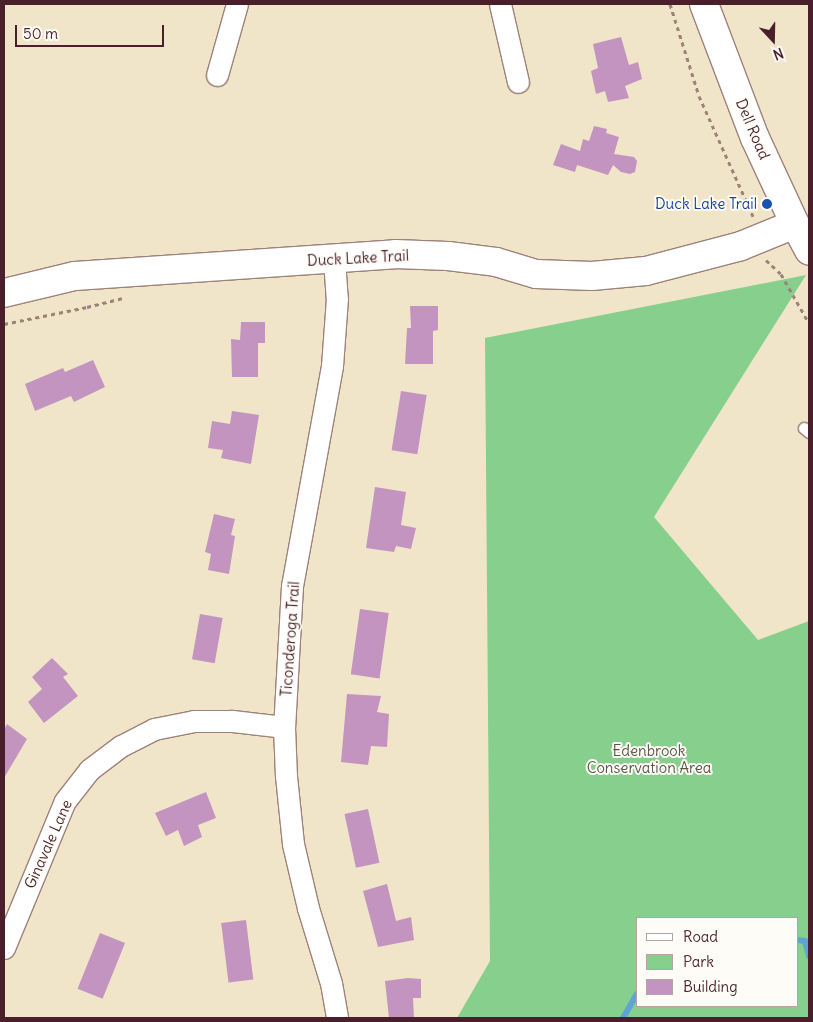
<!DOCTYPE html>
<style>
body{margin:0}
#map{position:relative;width:813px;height:1022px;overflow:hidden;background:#f0e5c9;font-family:Delius,sans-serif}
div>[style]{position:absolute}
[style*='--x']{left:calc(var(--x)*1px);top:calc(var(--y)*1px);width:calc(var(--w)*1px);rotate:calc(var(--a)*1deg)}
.green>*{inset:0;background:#86cf8c}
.stream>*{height:6px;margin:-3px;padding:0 3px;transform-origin:3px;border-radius:3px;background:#5ea4d4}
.building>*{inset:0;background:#c394bf;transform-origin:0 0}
.path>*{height:3px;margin-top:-1.5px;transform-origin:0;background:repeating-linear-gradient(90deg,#9d827a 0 4px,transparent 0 8px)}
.roads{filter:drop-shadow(1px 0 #9d827a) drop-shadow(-1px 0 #9d827a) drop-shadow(0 1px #9d827a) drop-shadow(0 -1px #9d827a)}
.service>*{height:11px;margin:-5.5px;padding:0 5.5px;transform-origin:5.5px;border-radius:5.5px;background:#fff}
.minor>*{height:21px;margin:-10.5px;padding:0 10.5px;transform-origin:10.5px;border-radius:10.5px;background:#fff}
.tertiary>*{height:28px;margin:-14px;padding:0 14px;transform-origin:14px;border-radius:14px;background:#fff}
.dots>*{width:14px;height:14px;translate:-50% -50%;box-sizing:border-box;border:2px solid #fdfcf7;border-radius:50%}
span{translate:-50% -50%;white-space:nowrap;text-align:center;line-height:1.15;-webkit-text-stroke:4px #fdfcf7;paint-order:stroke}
.street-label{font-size:15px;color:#4a1f2b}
.transit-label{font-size:15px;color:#164399}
.right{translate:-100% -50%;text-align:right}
.park-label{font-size:15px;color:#5c5448}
.frame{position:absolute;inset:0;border:5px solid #4a1f2b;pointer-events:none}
.legend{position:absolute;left:636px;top:917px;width:162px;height:90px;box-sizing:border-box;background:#fdfcf7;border:1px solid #b5a4a5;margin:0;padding:6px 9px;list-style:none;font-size:15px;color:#4a1f2b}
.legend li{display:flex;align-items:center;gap:10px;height:25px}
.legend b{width:25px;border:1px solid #b5a4a5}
.north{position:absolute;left:748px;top:15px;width:50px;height:50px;-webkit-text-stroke:4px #fdfcf7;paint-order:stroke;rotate:159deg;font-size:14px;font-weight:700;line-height:20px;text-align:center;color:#4a1f2b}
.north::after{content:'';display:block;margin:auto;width:18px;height:22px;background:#4a1f2b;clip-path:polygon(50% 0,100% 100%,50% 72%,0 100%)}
.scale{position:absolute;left:15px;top:25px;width:149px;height:22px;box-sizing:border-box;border:2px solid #4a1f2b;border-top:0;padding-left:6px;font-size:15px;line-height:18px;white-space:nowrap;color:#4a1f2b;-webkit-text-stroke:4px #fdfcf7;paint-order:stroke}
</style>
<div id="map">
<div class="green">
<div style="clip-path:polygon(evenodd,806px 275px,654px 517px,758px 640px,809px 621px,809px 1018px,457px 1018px,490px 961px,485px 338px,806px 275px,637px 918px,797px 918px,797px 1006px,637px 1006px,637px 918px)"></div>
</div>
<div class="stream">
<div style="--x:797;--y:940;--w:8;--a:7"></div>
<div style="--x:805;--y:941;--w:16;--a:75"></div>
<div style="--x:623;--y:1018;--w:28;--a:-60"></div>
</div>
<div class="building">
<div style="clip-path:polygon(621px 37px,629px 65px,638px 62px,642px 79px,625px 86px,629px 98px,608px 102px,605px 91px,596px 94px,591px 71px,598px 68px,593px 44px)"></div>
<div style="clip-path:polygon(594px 126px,607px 129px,606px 133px,619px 137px,614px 154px,634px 157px,637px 161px,635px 172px,630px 174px,621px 172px,613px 165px,608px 175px,577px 165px,575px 172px,553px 165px,561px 144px,580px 151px,583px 139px,589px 141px)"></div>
<div style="clip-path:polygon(410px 306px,438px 306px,438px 330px,433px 331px,433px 364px,405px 364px,407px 328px,411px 328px)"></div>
<div style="clip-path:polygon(241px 322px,265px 322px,265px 343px,258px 343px,258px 377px,232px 377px,231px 339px,240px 340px)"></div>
<div style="clip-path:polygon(93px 360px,105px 387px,74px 402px,71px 396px,35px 411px,25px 384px,63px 368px,65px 372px)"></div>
<div style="left:401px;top:391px;width:26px;height:60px;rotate:9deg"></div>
<div style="clip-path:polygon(232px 411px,259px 415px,251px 464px,221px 458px,223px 450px,208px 448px,212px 421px,230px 424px)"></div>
<div style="clip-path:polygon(375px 487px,406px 492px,401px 525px,416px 528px,411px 549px,396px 546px,394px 552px,366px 548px)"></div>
<div style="clip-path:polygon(214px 514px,235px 519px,231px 535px,235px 536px,229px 574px,208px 570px,211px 554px,205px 552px)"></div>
<div style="left:360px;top:609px;width:29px;height:66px;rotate:8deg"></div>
<div style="left:200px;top:614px;width:23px;height:46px;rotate:10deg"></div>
<div style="clip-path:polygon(52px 658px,68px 674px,63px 677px,78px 696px,44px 723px,28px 702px,42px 689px,32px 677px)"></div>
<div style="clip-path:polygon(347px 694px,381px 696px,377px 712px,389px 714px,387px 747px,371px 746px,368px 765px,341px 762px)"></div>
<div style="clip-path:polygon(7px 724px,27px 739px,4px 778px,4px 730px)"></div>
<div style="clip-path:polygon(206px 792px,216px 818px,198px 825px,202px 837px,184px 846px,178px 830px,166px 836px,155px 813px)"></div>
<div style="left:368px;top:809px;width:55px;height:24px;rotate:78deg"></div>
<div style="clip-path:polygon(387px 884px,396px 921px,411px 917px,414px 940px,378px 947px,363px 891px)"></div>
<div style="left:246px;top:920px;width:60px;height:25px;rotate:83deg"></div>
<div style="left:100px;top:933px;width:27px;height:60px;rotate:22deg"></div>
<div style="clip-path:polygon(408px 978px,421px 979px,421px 998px,413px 998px,414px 1018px,389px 1018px,385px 981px)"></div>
</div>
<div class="path">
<div style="--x:670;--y:4;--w:96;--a:72.5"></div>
<div style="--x:699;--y:96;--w:132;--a:65.8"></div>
<div style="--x:766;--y:260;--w:21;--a:43"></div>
<div style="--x:781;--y:274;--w:56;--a:60.3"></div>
<div style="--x:4;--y:324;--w:85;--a:-11.6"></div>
<div style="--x:87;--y:307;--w:36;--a:-14"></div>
</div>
<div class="roads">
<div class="service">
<div style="--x:804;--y:428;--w:6;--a:39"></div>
</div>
<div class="minor">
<div style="--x:500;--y:4;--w:80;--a:77"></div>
<div style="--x:217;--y:75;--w:74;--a:-74.3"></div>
<div style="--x:334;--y:259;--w:39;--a:86"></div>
<div style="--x:337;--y:298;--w:68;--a:94.2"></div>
<div style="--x:332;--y:366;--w:224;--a:100.3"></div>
<div style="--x:292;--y:586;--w:141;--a:93.2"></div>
<div style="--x:284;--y:727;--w:49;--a:87.7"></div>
<div style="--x:286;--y:776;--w:68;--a:84.1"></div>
<div style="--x:293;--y:844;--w:66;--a:76.8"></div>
<div style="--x:308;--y:908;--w:78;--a:73"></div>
<div style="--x:331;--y:983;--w:36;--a:80"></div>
<div style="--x:4;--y:948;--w:159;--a:-67.5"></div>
<div style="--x:65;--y:801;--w:39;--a:-52"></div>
<div style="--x:89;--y:770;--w:40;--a:-37"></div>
<div style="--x:121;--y:746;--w:37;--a:-27"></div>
<div style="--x:154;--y:729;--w:41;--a:-11.3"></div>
<div style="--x:194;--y:721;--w:38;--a:0"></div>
<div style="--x:232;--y:721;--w:52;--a:6.6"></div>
</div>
<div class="tertiary">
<div style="--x:704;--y:4;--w:143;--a:69.2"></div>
<div style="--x:755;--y:138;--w:95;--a:65.1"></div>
<div style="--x:795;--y:224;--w:30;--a:62"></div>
<div style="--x:4;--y:293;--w:73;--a:-13.5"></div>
<div style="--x:75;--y:276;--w:321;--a:-3.9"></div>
<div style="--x:395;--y:254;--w:53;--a:2.2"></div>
<div style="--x:448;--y:256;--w:48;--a:7.1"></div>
<div style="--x:496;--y:262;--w:42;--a:16.7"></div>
<div style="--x:536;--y:274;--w:56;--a:2"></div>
<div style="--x:592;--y:276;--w:54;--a:-5.3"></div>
<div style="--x:646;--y:271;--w:98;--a:-14.7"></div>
<div style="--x:741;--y:246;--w:58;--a:-22.2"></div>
</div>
</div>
<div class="dots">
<div style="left:767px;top:204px;background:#1a4fb4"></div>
</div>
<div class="street-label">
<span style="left:753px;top:129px;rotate:67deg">Dell Road</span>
<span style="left:358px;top:258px;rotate:-3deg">Duck Lake Trail</span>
<span style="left:290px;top:639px;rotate:-86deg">Ticonderoga Trail</span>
<span style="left:48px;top:844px;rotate:-66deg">Ginavale Lane</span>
</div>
<div class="transit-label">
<span class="right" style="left:757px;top:204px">Duck Lake Trail</span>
</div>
<div class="park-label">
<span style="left:649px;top:759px">Edenbrook<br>Conservation Area</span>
</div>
<div class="frame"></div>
<ul class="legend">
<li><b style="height:6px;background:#fff"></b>Road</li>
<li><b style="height:14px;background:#86cf8c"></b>Park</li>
<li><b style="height:14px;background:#c394bf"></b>Building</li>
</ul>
<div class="north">N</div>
<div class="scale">50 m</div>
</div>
